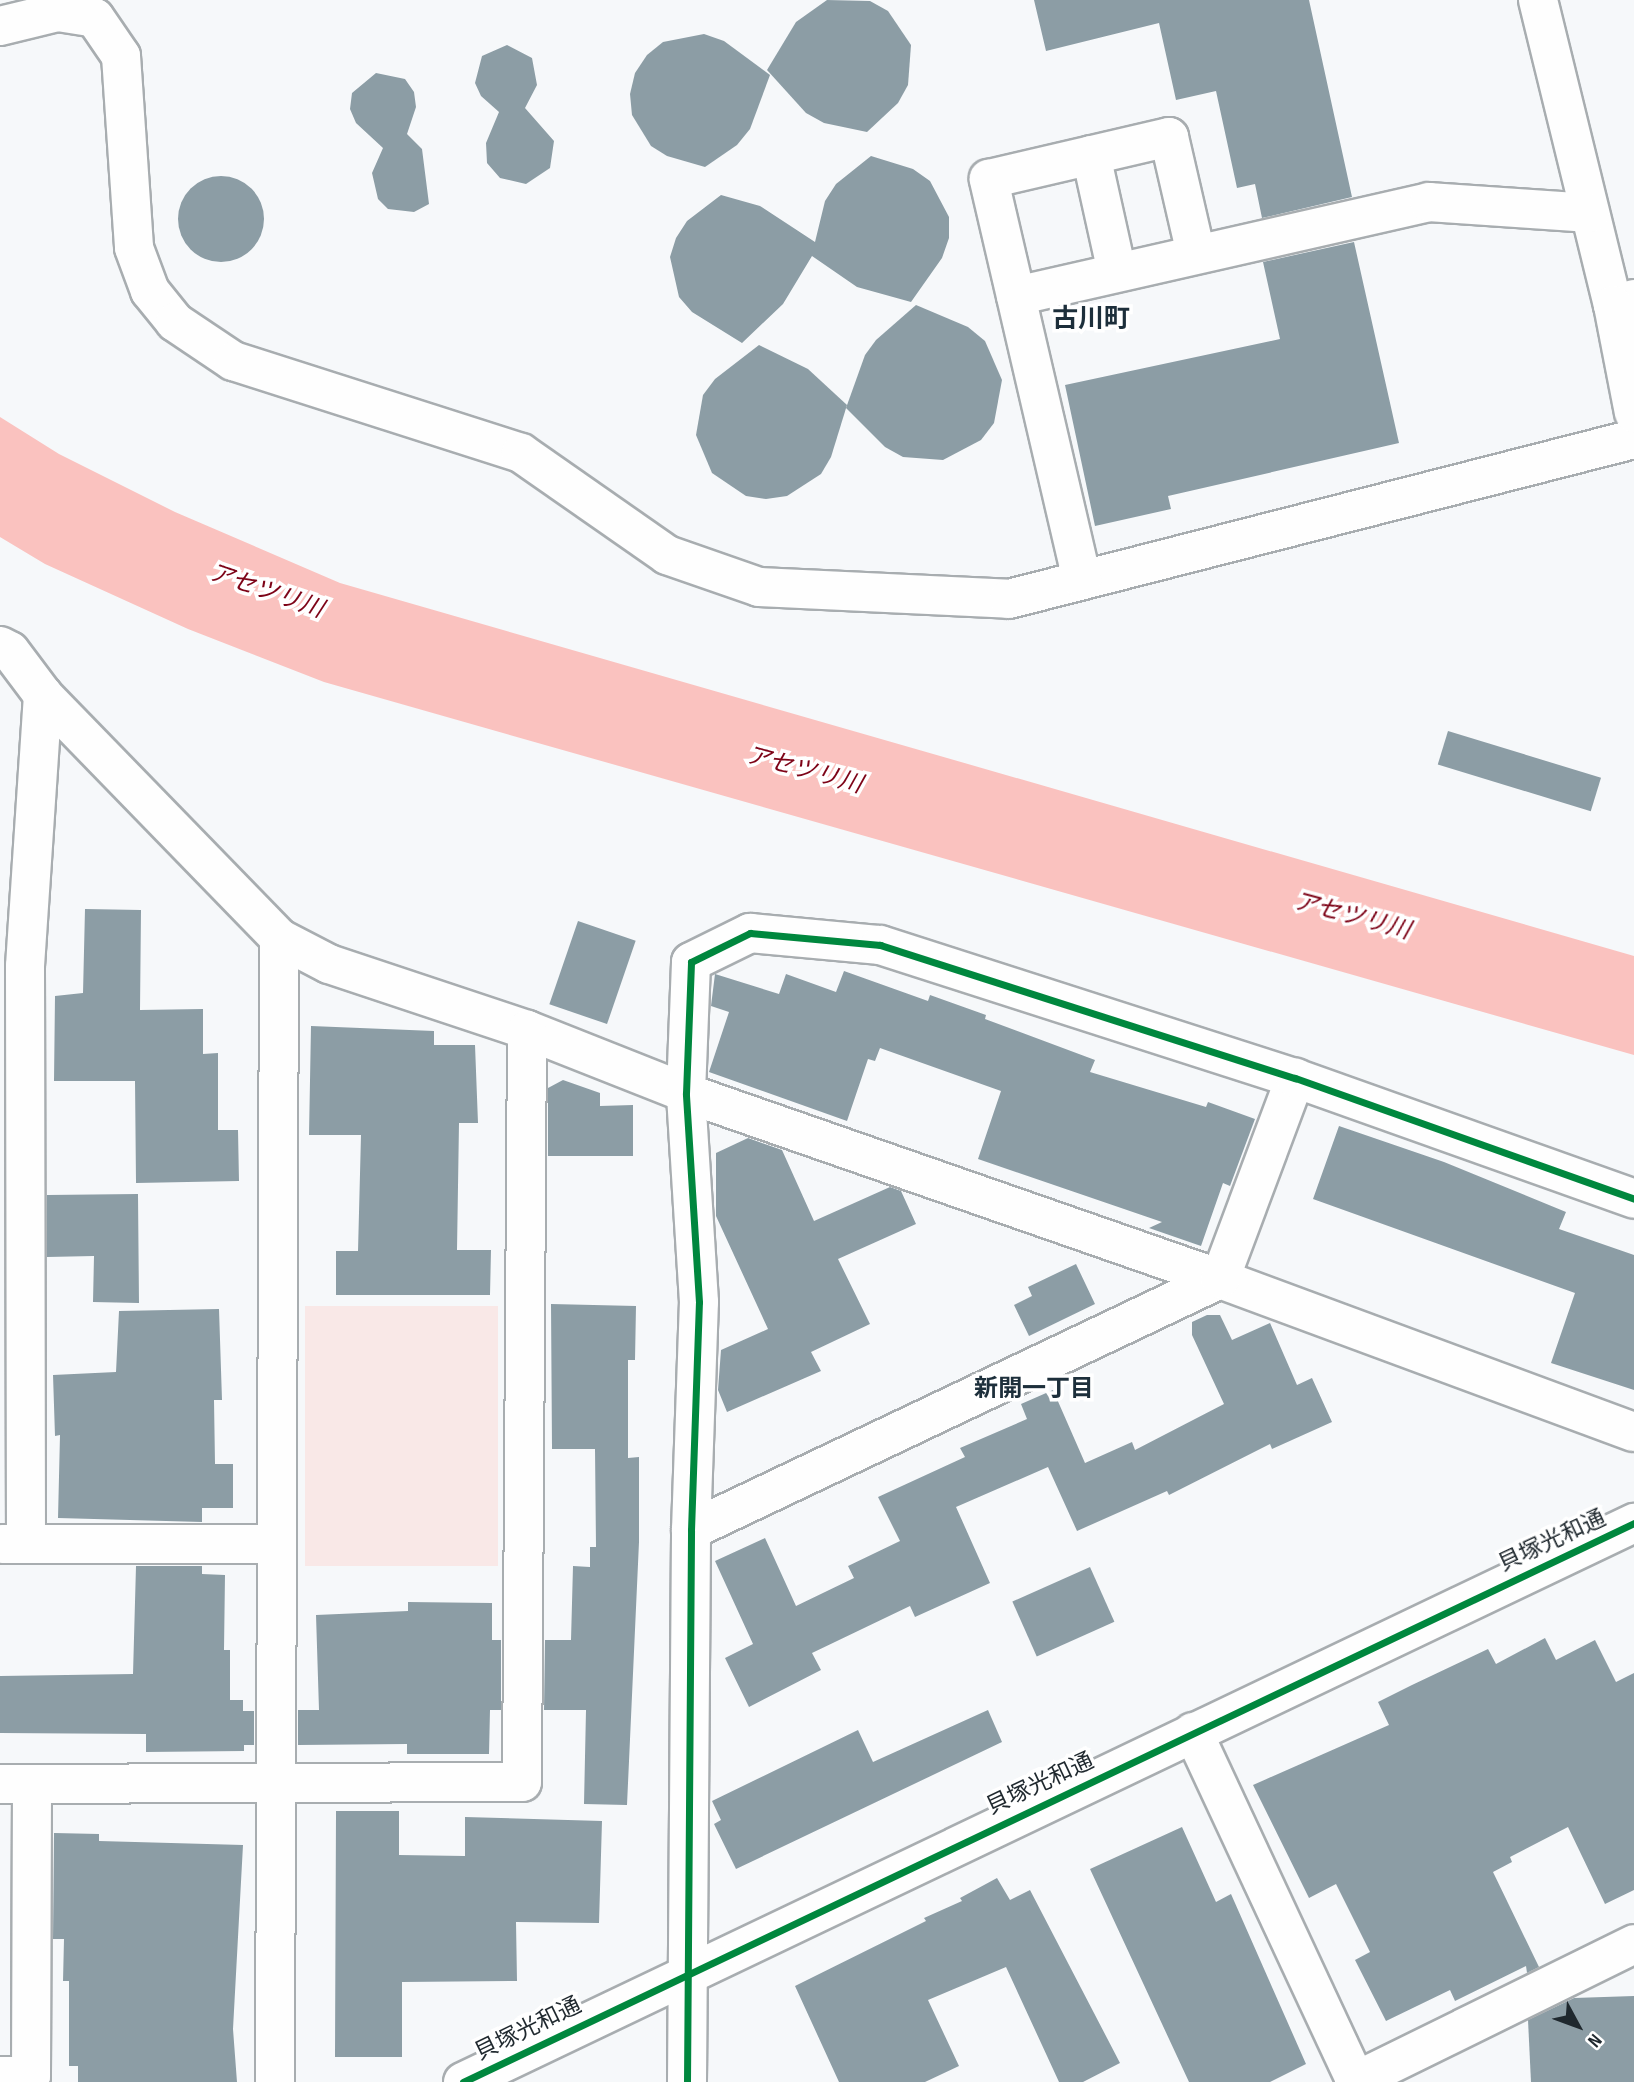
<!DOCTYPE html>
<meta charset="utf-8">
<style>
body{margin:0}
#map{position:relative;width:1634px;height:2082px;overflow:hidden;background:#f6f8fa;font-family:"Sofia Sans Condensed","Noto Sans JP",sans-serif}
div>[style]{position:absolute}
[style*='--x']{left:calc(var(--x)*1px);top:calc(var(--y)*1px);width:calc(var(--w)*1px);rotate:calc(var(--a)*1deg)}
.green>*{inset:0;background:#f9e8e7;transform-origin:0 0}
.water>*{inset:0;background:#fac2bf}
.building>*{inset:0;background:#8c9da5;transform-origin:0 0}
.round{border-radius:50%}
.roads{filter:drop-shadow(2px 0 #a8adb0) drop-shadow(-2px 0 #a8adb0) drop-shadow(0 2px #a8adb0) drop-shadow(0 -2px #a8adb0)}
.minor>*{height:38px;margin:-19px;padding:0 19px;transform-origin:19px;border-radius:19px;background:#fefefe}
.cycleway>*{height:7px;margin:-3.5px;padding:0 3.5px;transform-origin:3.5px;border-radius:3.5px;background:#00873e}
span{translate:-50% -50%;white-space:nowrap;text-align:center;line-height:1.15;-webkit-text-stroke:7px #fff;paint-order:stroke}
.street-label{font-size:23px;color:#1f282e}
.water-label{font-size:24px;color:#7d0317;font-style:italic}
.neighbourhood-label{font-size:24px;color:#1d2f3b;font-weight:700}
.quarter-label{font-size:26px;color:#1d2f3b;font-weight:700}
.north{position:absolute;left:1543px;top:1991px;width:70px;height:70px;-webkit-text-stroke:5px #fff;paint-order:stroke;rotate:131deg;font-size:19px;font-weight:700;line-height:28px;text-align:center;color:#1f282e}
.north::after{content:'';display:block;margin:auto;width:24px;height:32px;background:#1f282e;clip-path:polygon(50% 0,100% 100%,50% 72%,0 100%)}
</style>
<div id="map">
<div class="green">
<div style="left:305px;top:1306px;width:193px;height:260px"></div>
</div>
<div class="water">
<div style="clip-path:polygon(0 417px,59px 454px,175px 512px,340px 583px,1634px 956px,1634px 1055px,324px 682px,188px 629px,45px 564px,0 537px)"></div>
</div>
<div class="building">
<div style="clip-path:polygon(827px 0,870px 1px,888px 11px,911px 45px,908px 85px,898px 103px,867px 132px,824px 123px,806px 113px,767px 70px,796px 22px)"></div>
<div style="clip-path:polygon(1034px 0,1309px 0,1352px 197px,1262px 218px,1255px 184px,1237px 188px,1216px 91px,1176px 100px,1159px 23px,1046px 51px)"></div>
<div style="clip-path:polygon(704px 34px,724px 41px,770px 75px,750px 129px,737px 145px,705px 167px,667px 156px,651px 146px,632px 115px,630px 94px,635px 73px,647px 55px,663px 42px)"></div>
<div style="clip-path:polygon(507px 45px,532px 58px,537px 85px,525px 108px,554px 141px,550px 168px,526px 184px,500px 178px,487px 163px,486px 143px,499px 112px,481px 96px,475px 83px,482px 56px)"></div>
<div style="clip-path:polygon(376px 73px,405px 79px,414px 92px,416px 107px,407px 134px,422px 149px,429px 204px,414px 212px,388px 209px,378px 199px,372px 173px,383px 148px,356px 123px,350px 109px,352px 93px)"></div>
<div style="clip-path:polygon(871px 156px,913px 169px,930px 181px,949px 217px,949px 238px,942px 258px,911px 302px,857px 287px,812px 256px,783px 304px,742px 343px,692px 312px,679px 297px,670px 257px,676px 238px,687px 221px,721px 195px,760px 206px,815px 242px,825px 201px,836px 184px)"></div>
<div class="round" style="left:178px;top:176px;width:86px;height:86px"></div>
<div style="clip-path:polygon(1354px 242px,1399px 443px,1168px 496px,1171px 509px,1095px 526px,1065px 385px,1280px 339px,1263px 262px)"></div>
<div style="clip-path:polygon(916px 305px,968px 327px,985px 341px,1002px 380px,994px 423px,981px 440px,943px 460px,903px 457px,885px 447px,846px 408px,865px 355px,876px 340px)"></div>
<div style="clip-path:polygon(759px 345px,808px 369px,847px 405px,831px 457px,821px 474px,787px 496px,766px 499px,746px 496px,712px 473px,696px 435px,703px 395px,715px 379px)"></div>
<div style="left:1448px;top:731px;width:160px;height:35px;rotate:17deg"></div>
<div style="clip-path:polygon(85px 909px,141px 910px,140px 1010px,203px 1009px,203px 1054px,218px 1053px,218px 1130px,238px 1130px,239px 1181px,136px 1183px,135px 1081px,54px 1081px,55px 996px,83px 993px)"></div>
<div style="left:578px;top:921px;width:61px;height:88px;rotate:19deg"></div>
<div style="clip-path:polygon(844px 971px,928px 1001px,930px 995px,986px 1015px,985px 1019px,1095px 1060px,1090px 1072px,1206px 1107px,1208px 1102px,1255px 1119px,1230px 1186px,1223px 1183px,1201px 1246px,1149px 1228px,1162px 1222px,978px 1159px,1001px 1091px,880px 1048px,875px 1061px,868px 1059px,847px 1121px,709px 1072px,729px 1012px,711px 1006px,715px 974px,779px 994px,786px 974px,836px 992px)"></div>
<div style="clip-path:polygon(311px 1026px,434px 1031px,434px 1045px,475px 1045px,478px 1123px,459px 1123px,457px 1250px,491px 1250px,490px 1295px,336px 1295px,336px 1251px,358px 1251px,361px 1135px,309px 1135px)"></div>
<div style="clip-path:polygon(563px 1080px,600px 1093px,600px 1106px,633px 1105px,633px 1156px,548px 1156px,548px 1088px)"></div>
<div style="clip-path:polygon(1339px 1126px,1444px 1162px,1566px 1212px,1559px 1229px,1634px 1255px,1634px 1390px,1551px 1363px,1575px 1293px,1313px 1199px)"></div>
<div style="clip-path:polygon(748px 1138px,782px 1150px,814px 1221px,890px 1187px,901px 1191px,916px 1224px,838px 1259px,870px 1324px,811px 1352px,821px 1371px,727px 1412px,718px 1390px,721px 1350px,768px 1329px,716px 1216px,716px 1153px)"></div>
<div style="clip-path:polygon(138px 1194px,139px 1303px,93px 1302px,94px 1256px,47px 1257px,47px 1195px)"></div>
<div style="clip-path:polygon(1076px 1264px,1095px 1304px,1029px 1336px,1014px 1305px,1032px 1296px,1028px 1287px)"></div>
<div style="clip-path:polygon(551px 1304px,636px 1306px,635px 1360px,628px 1360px,628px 1458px,639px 1457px,639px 1542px,627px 1805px,584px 1804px,586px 1710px,544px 1710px,545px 1640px,571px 1640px,573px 1566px,590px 1567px,590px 1547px,596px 1547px,595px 1449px,552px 1449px)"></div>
<div style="clip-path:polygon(219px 1309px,222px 1400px,214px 1400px,215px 1464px,233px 1464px,233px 1508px,202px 1508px,202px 1522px,58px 1518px,60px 1435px,55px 1436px,53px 1375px,116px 1372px,119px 1311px)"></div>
<div style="clip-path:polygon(1207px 1315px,1220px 1315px,1232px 1340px,1270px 1323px,1297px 1385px,1312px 1378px,1332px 1422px,1272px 1449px,1270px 1444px,1169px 1495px,1167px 1491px,1077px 1531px,1048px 1467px,956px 1507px,990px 1583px,915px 1617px,910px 1606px,812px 1653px,821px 1670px,749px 1707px,725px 1658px,753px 1644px,715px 1561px,765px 1538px,796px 1606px,854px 1578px,848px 1566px,900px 1541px,878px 1497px,965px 1457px,960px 1448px,1027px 1419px,1021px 1404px,1053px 1390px,1085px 1463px,1132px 1442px,1135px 1450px,1224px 1404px,1192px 1335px,1192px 1322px)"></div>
<div style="clip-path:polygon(136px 1566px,202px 1566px,202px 1574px,225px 1575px,224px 1650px,230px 1650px,230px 1700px,243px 1700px,243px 1711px,254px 1711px,254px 1745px,244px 1745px,244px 1751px,146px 1752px,146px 1734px,0 1733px,0 1676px,133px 1674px)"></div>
<div style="left:1090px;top:1567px;width:60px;height:85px;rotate:66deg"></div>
<div style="clip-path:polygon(408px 1602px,492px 1603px,492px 1640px,501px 1640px,501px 1710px,490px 1710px,489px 1754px,407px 1754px,407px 1744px,298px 1745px,298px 1710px,319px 1710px,316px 1615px,408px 1611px)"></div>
<div style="clip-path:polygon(1545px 1638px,1556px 1660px,1595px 1640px,1616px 1682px,1634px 1673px,1634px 1890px,1605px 1904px,1568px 1827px,1510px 1857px,1512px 1862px,1493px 1872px,1539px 1967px,1527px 1973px,1526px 1966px,1455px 2001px,1450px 1990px,1386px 2021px,1355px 1960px,1370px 1952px,1336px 1884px,1309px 1898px,1253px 1785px,1389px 1725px,1378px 1702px,1412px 1685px,1488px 1649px,1496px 1664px)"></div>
<div style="clip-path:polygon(988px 1710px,1002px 1742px,736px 1869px,714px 1824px,721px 1820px,712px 1801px,858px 1730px,873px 1762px)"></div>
<div style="clip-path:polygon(336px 1811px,399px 1811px,399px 1855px,465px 1856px,465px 1817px,602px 1821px,599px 1923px,516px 1922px,517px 1981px,402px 1982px,402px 2057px,335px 2057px)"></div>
<div style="clip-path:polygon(1182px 1827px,1216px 1902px,1231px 1894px,1306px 2064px,1270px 2082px,1189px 2082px,1090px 1869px)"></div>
<div style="clip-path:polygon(54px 1833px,99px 1834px,99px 1841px,243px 1845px,233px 2029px,237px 2082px,78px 2082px,78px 2066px,69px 2066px,69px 1981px,63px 1981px,64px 1939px,53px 1939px)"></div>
<div style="clip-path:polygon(997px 1878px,1010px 1900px,1030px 1890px,1120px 2063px,1083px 2082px,1059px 2082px,1006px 1967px,928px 2000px,959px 2066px,925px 2082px,839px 2082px,795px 1986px,926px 1921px,924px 1918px,962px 1901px,960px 1898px)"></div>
<div style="clip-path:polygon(1634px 1996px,1634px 2082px,1531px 2082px,1528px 2020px,1574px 1998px)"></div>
</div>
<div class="roads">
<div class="minor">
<div style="--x:1538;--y:0;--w:314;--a:76.2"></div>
<div style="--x:1613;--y:305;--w:22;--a:-16"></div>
<div style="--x:0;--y:26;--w:60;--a:-13.6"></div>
<div style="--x:58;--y:12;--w:37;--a:9"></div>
<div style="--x:95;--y:18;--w:46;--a:55.6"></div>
<div style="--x:121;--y:56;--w:192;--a:86.1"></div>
<div style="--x:134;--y:248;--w:46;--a:69.6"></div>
<div style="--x:150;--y:291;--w:40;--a:51"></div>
<div style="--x:175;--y:322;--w:70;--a:33.9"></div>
<div style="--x:233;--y:361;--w:302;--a:17.7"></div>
<div style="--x:521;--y:453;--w:178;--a:34.9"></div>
<div style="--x:667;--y:555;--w:97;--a:19.2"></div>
<div style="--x:759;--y:587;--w:250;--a:2.7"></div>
<div style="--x:1009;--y:599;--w:645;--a:-14.36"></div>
<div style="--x:1091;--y:155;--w:120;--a:77.5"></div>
<div style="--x:1016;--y:296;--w:424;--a:-12.8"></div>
<div style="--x:1429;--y:202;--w:161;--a:3.9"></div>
<div style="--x:1613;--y:305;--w:110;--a:79"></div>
<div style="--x:1082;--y:580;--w:412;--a:-103.1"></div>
<div style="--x:989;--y:179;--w:185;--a:-13.1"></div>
<div style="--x:1169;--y:137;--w:120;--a:77"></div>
<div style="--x:0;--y:646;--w:11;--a:27"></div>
<div style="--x:10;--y:651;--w:55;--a:53.1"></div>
<div style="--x:43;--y:695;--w:339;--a:45.8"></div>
<div style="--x:279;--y:938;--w:56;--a:27.5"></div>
<div style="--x:329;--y:964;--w:209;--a:18.4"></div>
<div style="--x:527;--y:1030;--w:171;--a:21.6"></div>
<div style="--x:686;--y:1093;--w:565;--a:19.2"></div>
<div style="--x:1220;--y:1279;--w:441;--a:20.3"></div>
<div style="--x:691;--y:1530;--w:586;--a:-25.38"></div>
<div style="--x:1220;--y:1279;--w:215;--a:-69.5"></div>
<div style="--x:26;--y:1543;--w:577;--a:-90.1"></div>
<div style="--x:25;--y:966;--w:272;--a:-86.2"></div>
<div style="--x:2;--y:1544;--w:274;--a:0"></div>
<div style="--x:1193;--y:1732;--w:386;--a:65"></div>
<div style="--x:0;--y:1784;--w:522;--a:-0.22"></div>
<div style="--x:522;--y:1782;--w:752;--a:-89.62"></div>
<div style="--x:0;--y:2076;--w:31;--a:0"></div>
<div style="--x:31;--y:2076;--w:292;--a:-89.8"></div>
<div style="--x:275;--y:2082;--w:1144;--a:-89.8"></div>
<div style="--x:463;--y:2082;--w:1298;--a:-25.52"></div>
<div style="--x:687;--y:2082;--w:552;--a:-89.58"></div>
<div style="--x:691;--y:1530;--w:228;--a:-88"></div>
<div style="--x:699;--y:1302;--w:209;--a:-93.6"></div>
<div style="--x:686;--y:1093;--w:131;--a:-87.8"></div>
<div style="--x:691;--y:962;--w:66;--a:-26.2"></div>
<div style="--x:750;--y:933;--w:131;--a:5.3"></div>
<div style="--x:880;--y:945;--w:436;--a:17.8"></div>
<div style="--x:1295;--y:1078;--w:360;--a:19.6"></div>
<div style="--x:1354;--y:2082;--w:312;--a:-26.2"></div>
</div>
</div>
<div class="cycleway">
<div style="--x:463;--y:2082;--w:1298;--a:-25.52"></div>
<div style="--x:687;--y:2082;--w:552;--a:-89.58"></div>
<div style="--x:691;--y:1530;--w:228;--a:-88"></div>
<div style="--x:699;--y:1302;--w:209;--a:-93.6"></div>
<div style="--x:686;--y:1093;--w:131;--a:-87.8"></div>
<div style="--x:691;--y:962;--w:66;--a:-26.2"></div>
<div style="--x:750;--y:933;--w:131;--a:5.3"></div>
<div style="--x:880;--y:945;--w:436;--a:17.8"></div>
<div style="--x:1295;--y:1078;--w:360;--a:19.6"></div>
</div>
<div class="street-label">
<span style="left:1552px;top:1541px;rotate:-25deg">貝塚光和通</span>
<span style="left:1040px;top:1784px;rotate:-25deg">貝塚光和通</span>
<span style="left:528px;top:2029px;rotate:-26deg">貝塚光和通</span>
</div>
<div class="water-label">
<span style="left:266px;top:591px;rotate:19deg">アセツリ川</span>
<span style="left:804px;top:770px;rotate:15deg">アセツリ川</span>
<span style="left:1352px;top:916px;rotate:15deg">アセツリ川</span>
</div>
<div class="neighbourhood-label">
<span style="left:1034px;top:1389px">新開一丁目</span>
</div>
<div class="quarter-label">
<span style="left:1091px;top:320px">古川町</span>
</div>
<div class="north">N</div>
</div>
